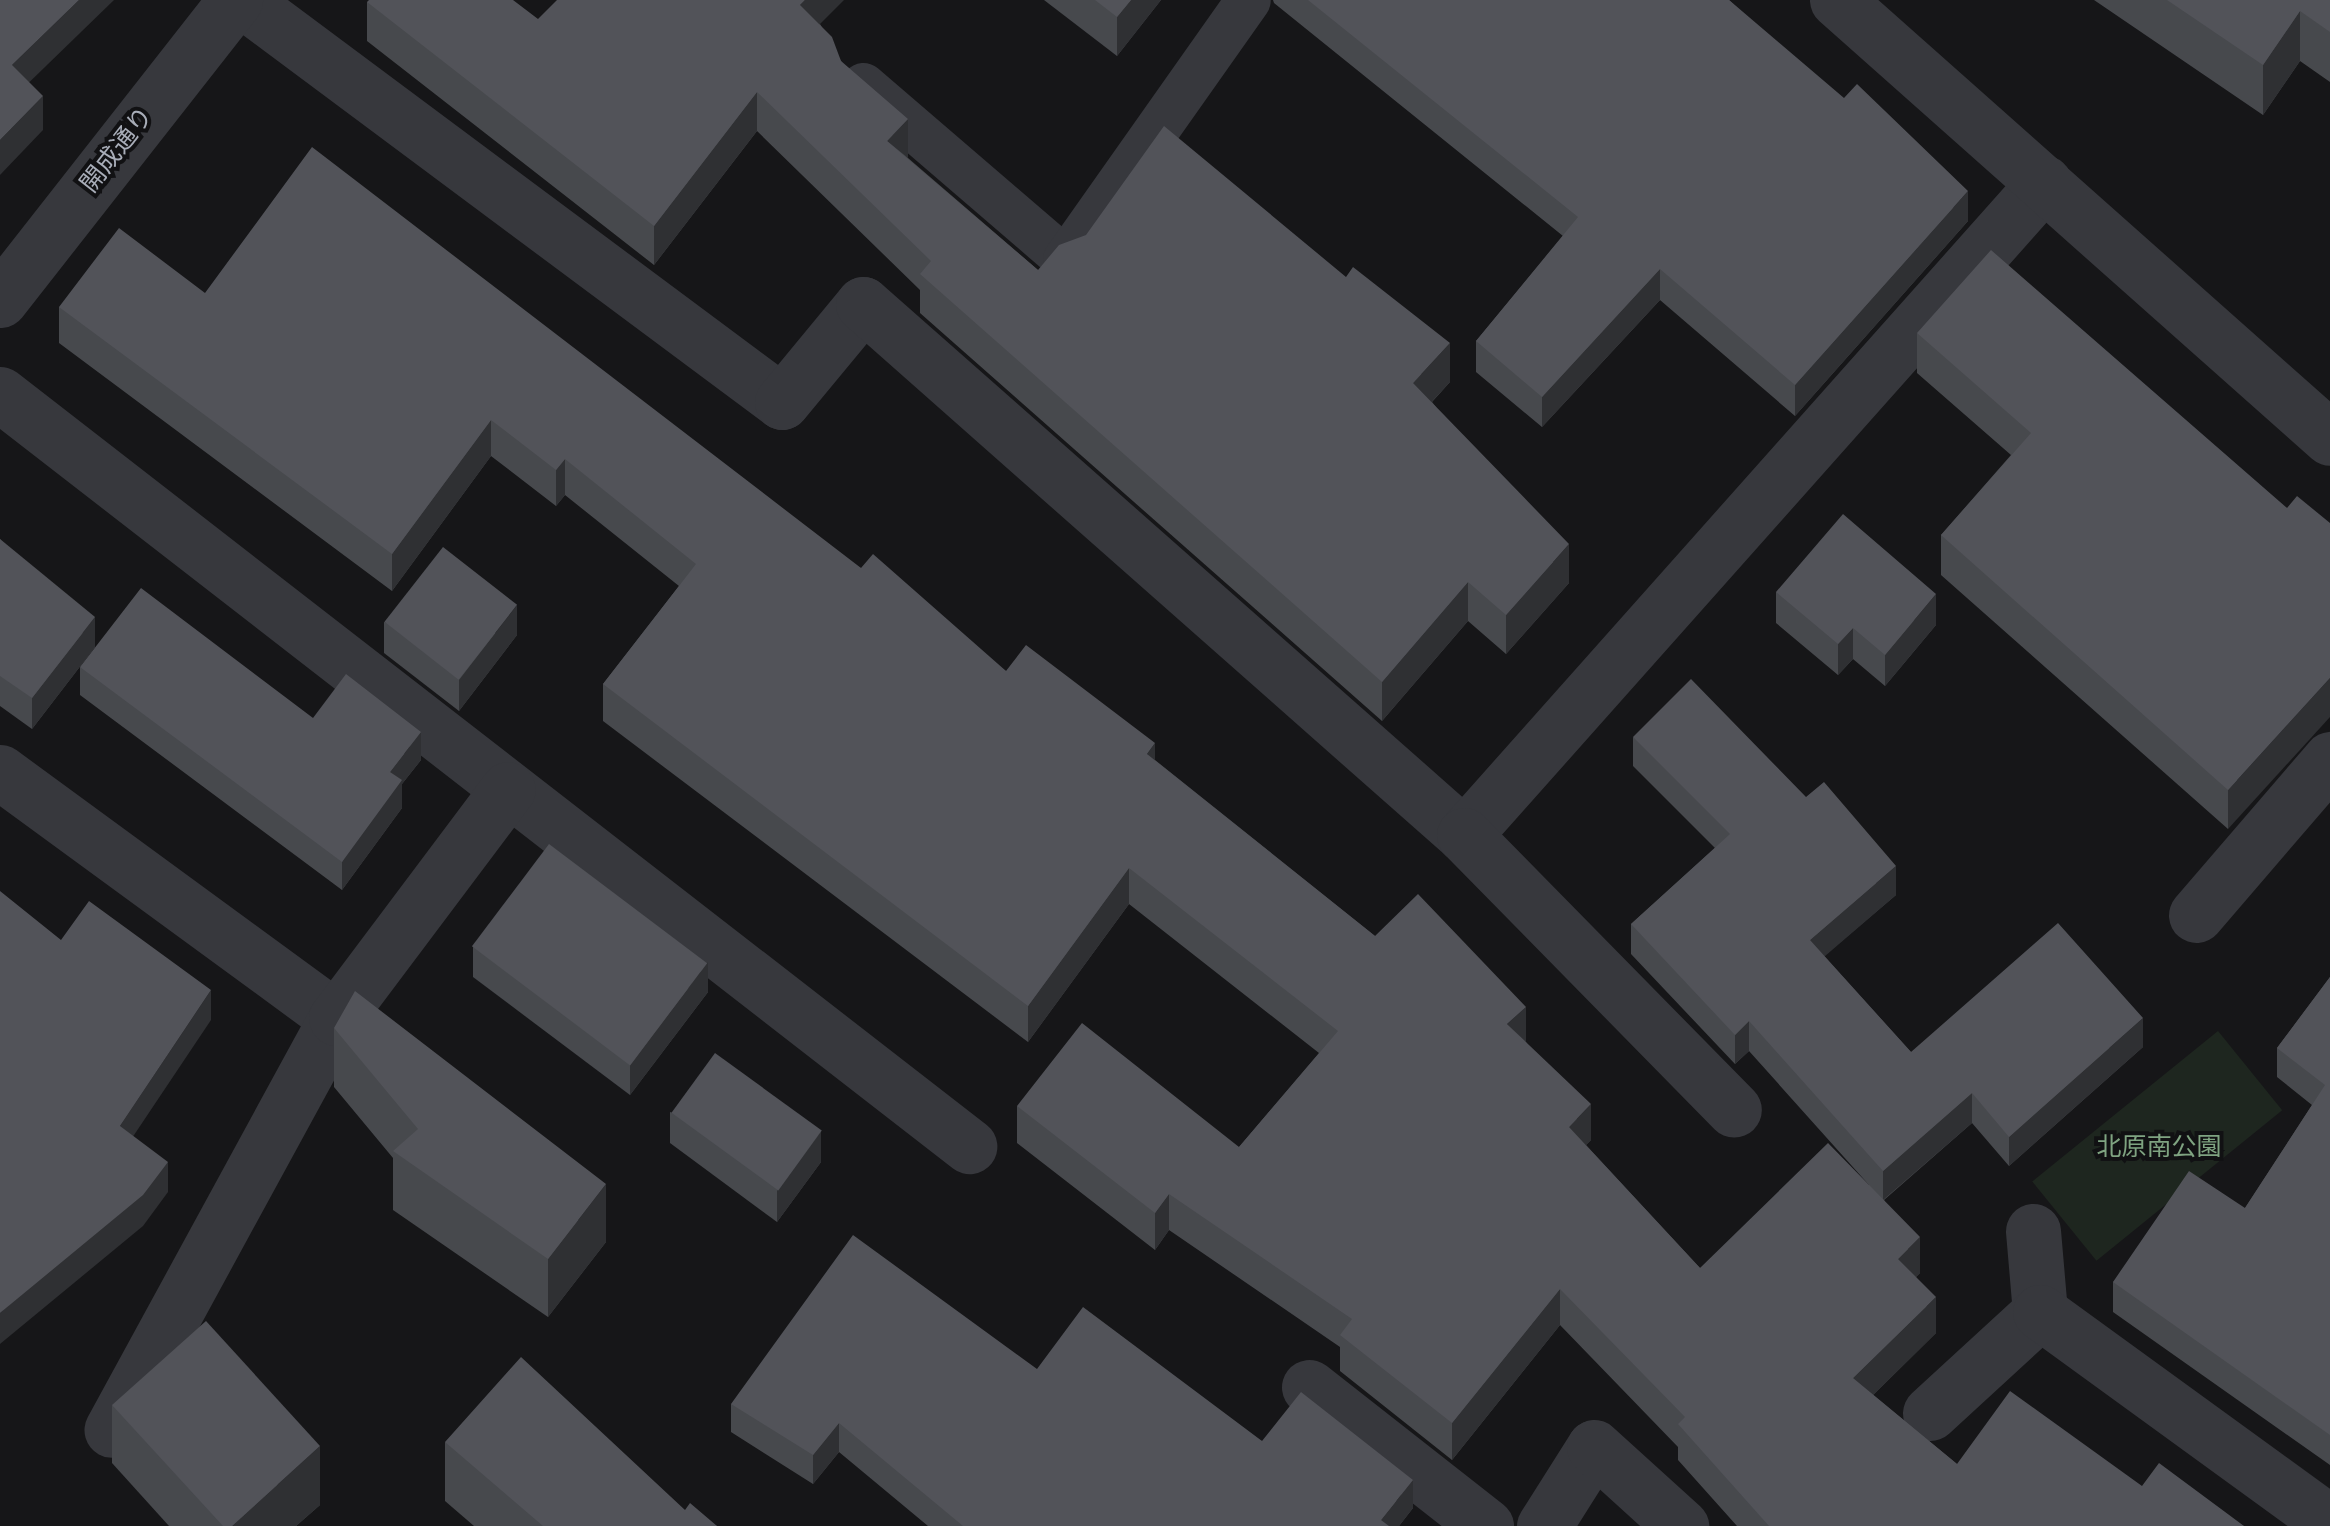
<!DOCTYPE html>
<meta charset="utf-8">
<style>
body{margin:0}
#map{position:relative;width:2330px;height:1526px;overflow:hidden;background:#161618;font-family:"Fira Sans","Noto Sans JP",sans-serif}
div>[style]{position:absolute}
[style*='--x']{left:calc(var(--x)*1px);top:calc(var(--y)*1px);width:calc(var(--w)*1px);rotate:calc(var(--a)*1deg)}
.green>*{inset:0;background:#1e261f;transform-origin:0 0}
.service>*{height:45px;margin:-22.5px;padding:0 22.5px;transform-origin:22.5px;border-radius:22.5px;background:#37383d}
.minor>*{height:55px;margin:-27.5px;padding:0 27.5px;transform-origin:27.5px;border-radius:27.5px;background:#37383d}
.tertiary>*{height:55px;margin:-27.5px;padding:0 27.5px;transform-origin:27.5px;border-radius:27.5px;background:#37383d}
.wall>*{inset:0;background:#47494d}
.shaded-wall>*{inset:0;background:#2f3033}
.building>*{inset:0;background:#525359;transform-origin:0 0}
span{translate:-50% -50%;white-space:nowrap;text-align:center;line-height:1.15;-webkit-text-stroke:8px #111113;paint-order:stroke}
.street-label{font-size:25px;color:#a8adb8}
.park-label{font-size:25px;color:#7fa381}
</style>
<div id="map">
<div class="green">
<div style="left:2218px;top:1031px;width:102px;height:239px;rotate:51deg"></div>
</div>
<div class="service">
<div style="--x:863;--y:85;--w:267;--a:40.7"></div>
<div style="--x:1065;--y:259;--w:317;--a:-54.8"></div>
</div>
<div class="minor">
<div style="--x:242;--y:0;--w:673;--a:36.67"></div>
<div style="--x:782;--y:402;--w:127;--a:-50.4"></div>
<div style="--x:863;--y:304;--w:802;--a:41.46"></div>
<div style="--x:1464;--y:835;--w:873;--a:-48.34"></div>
<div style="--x:1837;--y:0;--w:659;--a:41.62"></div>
<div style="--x:0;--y:394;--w:1227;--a:37.81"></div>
<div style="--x:0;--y:772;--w:416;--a:36.2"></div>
<div style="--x:336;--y:1018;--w:469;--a:118.6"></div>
<div style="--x:1464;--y:835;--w:385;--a:45.5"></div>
<div style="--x:2196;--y:915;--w:206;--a:-49.3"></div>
<div style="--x:336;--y:1018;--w:286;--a:-53.1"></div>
<div style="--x:2033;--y:1231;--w:81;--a:85.1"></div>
<div style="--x:1309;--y:1387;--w:225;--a:38.1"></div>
<div style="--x:1930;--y:1413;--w:149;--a:-42.6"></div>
<div style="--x:2040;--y:1312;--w:359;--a:36"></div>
<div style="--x:1544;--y:1526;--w:93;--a:-57.7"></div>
<div style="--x:1594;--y:1447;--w:118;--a:42.2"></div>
</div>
<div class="tertiary">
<div style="--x:0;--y:300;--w:381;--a:-51.9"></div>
</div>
<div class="wall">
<div style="clip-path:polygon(1044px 0,1161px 0,1117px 56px)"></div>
<div style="clip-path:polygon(1273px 0,1729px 0,1968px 221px,1795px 416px,1660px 300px,1542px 427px,1476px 372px,1476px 341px,1563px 236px,1274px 3px)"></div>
<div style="clip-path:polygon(2094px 0,2330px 0,2330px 82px,2300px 61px,2263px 115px)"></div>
<div style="clip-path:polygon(367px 2px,538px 19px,820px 24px,841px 61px,908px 158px,1038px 270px,1450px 382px,1432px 402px,1569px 583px,1506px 654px,1468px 621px,1382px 721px,920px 313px,920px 290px,757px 131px,654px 265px,367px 41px)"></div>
<div style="clip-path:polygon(205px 293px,861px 568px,1006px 671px,1155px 760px,1375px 936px,1526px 1042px,1591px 1140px,1586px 1145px,1700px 1268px,1869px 1185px,1749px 1051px,1735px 1064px,1631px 954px,1631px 924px,1715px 848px,1633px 766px,1633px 737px,1896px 895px,1824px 956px,1911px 1052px,2143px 1047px,2009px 1166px,1972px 1123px,1884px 1200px,1920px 1273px,1916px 1277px,1936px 1333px,1873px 1395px,1957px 1464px,2142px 1486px,2244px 1526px,1737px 1526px,1678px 1460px,1678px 1447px,1560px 1325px,1452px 1460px,1340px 1371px,1340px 1347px,1169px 1230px,1155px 1250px,1017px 1143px,1017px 1106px,1239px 1147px,1319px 1053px,1129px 904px,1028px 1042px,603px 721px,603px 684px,679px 586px,565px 495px,556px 506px,491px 456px,392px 591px,59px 343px,59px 307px)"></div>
<div style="clip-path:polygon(1917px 333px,2287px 508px,2228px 829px,1941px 575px,1941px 535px,2011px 455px,1917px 373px)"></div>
<div style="clip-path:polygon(0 539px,95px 647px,32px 729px,0 706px)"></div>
<div style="clip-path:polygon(1776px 592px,1936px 625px,1885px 686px,1853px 659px,1838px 675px,1776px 623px)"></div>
<div style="clip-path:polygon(384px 622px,517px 635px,459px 711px,384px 653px)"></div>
<div style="clip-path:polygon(80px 667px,313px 718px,421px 760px,402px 784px,402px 808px,342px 890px,80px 695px)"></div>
<div style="clip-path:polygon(473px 947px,708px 992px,630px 1095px,473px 977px)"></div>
<div style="clip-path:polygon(2330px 977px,2330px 1465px,2113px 1312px,2113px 1282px,2245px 1208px,2312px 1105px,2277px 1077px,2277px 1048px)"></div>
<div style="clip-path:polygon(334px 1028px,606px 1242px,548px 1317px,393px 1210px,393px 1158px,334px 1087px)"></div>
<div style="clip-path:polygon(670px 1112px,821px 1162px,777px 1222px,670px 1143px)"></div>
<div style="clip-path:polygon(1037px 1369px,1262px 1441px,1413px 1508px,1399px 1526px,928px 1526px,839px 1452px,813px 1484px,731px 1432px,731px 1404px)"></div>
<div style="clip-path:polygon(112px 1405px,320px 1505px,296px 1526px,169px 1526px,112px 1463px)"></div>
<div style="clip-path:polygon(445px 1442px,685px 1510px,717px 1526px,474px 1526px,445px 1501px)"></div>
</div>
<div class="shaded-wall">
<div style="clip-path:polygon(79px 0,114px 0,12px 99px,12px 65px)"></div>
<div style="clip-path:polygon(805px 0,844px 0,800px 44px,800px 5px)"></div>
<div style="clip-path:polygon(1131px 0,1161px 0,1117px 56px,1117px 17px)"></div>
<div style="clip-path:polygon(2300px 11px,2300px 61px,2263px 115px,2263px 65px)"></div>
<div style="clip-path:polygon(757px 92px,757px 131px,654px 265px,654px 226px)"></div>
<div style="clip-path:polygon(43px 96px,43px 130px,0 175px,0 140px)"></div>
<div style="clip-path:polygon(908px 119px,908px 158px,887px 141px)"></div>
<div style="clip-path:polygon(1968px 191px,1968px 221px,1795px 416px,1795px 385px)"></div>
<div style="clip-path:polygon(1660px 269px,1660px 300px,1542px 427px,1542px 397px)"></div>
<div style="clip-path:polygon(1450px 343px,1450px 382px,1413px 422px,1413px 383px)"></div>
<div style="clip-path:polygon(491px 420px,491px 456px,392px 591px,392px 554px)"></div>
<div style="clip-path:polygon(565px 459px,565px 495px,556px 506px,556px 470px)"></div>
<div style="clip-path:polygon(1569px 544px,1569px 583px,1506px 654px,1506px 615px)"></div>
<div style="clip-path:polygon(1468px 582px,1468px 621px,1382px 721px,1382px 682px)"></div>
<div style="clip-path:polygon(1936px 594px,1936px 625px,1885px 686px,1885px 655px)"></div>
<div style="clip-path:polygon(517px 605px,517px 635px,459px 711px,459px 680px)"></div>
<div style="clip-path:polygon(95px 617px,95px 647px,32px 729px,32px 698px)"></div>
<div style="clip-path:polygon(1853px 628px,1853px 659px,1838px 675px,1838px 644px)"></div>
<div style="clip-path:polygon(2330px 678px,2330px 717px,2228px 829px,2228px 790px)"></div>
<div style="clip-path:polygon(421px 732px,421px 760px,402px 784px,402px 808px,342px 890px,342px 862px,390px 772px)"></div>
<div style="clip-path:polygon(1155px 743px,1155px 779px,1147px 754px)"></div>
<div style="clip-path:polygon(1896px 866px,1896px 895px,1810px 969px,1810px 940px)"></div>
<div style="clip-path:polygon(1129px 868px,1129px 904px,1028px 1042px,1028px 1006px)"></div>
<div style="clip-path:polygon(708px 962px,708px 992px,630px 1095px,630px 1065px)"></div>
<div style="clip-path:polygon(211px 990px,211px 1020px,120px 1156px,120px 1126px)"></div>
<div style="clip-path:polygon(1526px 1007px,1526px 1043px,1507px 1024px)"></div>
<div style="clip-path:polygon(2143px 1018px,2143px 1047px,2009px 1166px,2009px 1137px)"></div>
<div style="clip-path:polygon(1749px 1021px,1749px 1051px,1735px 1064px,1735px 1035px)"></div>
<div style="clip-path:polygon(1972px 1093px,1972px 1123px,1883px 1200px,1883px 1171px)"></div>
<div style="clip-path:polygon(1591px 1104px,1591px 1140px,1569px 1163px,1569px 1127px)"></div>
<div style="clip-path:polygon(821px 1131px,821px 1162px,777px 1222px,777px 1191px)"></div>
<div style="clip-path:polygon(168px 1162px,168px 1192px,143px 1226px,0 1344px,0 1313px)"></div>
<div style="clip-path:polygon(606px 1184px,606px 1242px,548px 1317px,548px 1259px)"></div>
<div style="clip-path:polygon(1169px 1194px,1169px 1230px,1155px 1250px,1155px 1213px)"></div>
<div style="clip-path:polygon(1920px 1237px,1920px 1273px,1898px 1296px,1898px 1259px)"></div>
<div style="clip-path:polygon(1560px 1289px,1560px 1325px,1452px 1460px,1452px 1423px)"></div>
<div style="clip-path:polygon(1936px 1297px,1936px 1333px,1853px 1415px,1853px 1378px)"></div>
<div style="clip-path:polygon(839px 1423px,839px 1452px,813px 1484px,813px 1455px)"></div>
<div style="clip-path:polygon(320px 1446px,320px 1505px,296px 1526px,232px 1526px)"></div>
<div style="clip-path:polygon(1413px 1480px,1413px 1508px,1399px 1526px,1381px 1526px,1381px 1520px)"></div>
</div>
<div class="building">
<div style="clip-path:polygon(0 0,79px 0,12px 65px,43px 96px,0 140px)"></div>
<div style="clip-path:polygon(369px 0,513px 0,538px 19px,557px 0,805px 0,800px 5px,832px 37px,841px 61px,908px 119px,887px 141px,1038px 270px,1059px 245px,1086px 235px,1164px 126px,1346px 277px,1353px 267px,1450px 343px,1413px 383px,1569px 544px,1506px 615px,1468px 582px,1382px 682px,920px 274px,931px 261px,757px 92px,654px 226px,367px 2px)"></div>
<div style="clip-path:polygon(1095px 0,1131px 0,1117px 17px)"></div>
<div style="clip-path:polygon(1308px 0,1729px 0,1844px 98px,1857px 84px,1968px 191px,1795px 385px,1660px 269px,1542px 397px,1476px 341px,1578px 217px)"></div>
<div style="clip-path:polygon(2167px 0,2330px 0,2330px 32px,2300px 11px,2263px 65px)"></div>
<div style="clip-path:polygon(312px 147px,861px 568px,873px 554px,1006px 671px,1026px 645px,1155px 743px,1147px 754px,1375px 936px,1418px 894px,1526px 1007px,1507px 1024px,1591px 1104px,1569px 1127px,1700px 1268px,1828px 1143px,1920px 1237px,1898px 1259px,1936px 1297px,1853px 1378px,1957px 1464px,2010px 1391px,2142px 1486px,2159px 1463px,2244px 1526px,1769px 1526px,1678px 1424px,1685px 1417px,1560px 1289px,1452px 1423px,1340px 1335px,1352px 1319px,1169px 1194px,1155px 1213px,1017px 1106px,1082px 1023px,1239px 1147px,1338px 1031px,1129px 868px,1028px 1006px,603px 684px,696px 564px,565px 459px,556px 470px,491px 420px,392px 554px,59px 307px,119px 228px,205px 293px)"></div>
<div style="clip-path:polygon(1991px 250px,2287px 508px,2297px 496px,2330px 523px,2330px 678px,2228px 790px,1941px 535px,2031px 433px,1917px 333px)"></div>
<div style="clip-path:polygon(1843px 514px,1936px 594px,1885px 655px,1853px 628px,1838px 644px,1776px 592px)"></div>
<div style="clip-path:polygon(0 539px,95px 617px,32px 698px,0 676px)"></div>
<div style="left:443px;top:547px;width:94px;height:95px;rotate:38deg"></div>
<div style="clip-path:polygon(141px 588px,313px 718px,346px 674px,421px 732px,390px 772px,402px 780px,342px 862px,80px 667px)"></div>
<div style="clip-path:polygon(1691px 679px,1806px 797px,1824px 782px,1896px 866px,1810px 940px,1911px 1052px,2058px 923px,2143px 1018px,2009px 1137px,1972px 1093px,1883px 1171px,1749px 1021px,1735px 1035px,1631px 924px,1730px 834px,1633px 737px)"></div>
<div style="left:549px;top:844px;width:198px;height:128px;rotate:37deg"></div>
<div style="clip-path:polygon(0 891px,61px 940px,89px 901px,211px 990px,120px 1126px,168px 1162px,143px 1195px,0 1313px)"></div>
<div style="clip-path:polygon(2330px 977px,2330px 1435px,2113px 1282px,2189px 1171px,2245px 1208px,2325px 1085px,2277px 1048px)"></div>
<div style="clip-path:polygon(355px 991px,606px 1184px,548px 1259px,393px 1151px,418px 1129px,334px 1028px)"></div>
<div style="left:715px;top:1053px;width:132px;height:74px;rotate:36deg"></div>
<div style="clip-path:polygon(853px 1235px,1037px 1369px,1083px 1307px,1262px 1441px,1301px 1392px,1413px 1480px,1381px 1520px,1389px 1526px,963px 1526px,839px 1423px,813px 1455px,731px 1404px)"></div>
<div style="clip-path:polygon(206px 1321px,320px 1446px,232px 1526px,223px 1526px,112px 1405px)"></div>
<div style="clip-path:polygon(521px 1357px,685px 1510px,690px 1503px,717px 1526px,543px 1526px,445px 1442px)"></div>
</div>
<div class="street-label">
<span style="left:117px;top:150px;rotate:-52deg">開成通り</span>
</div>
<div class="park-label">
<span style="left:2159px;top:1147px">北原南公園</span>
</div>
</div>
